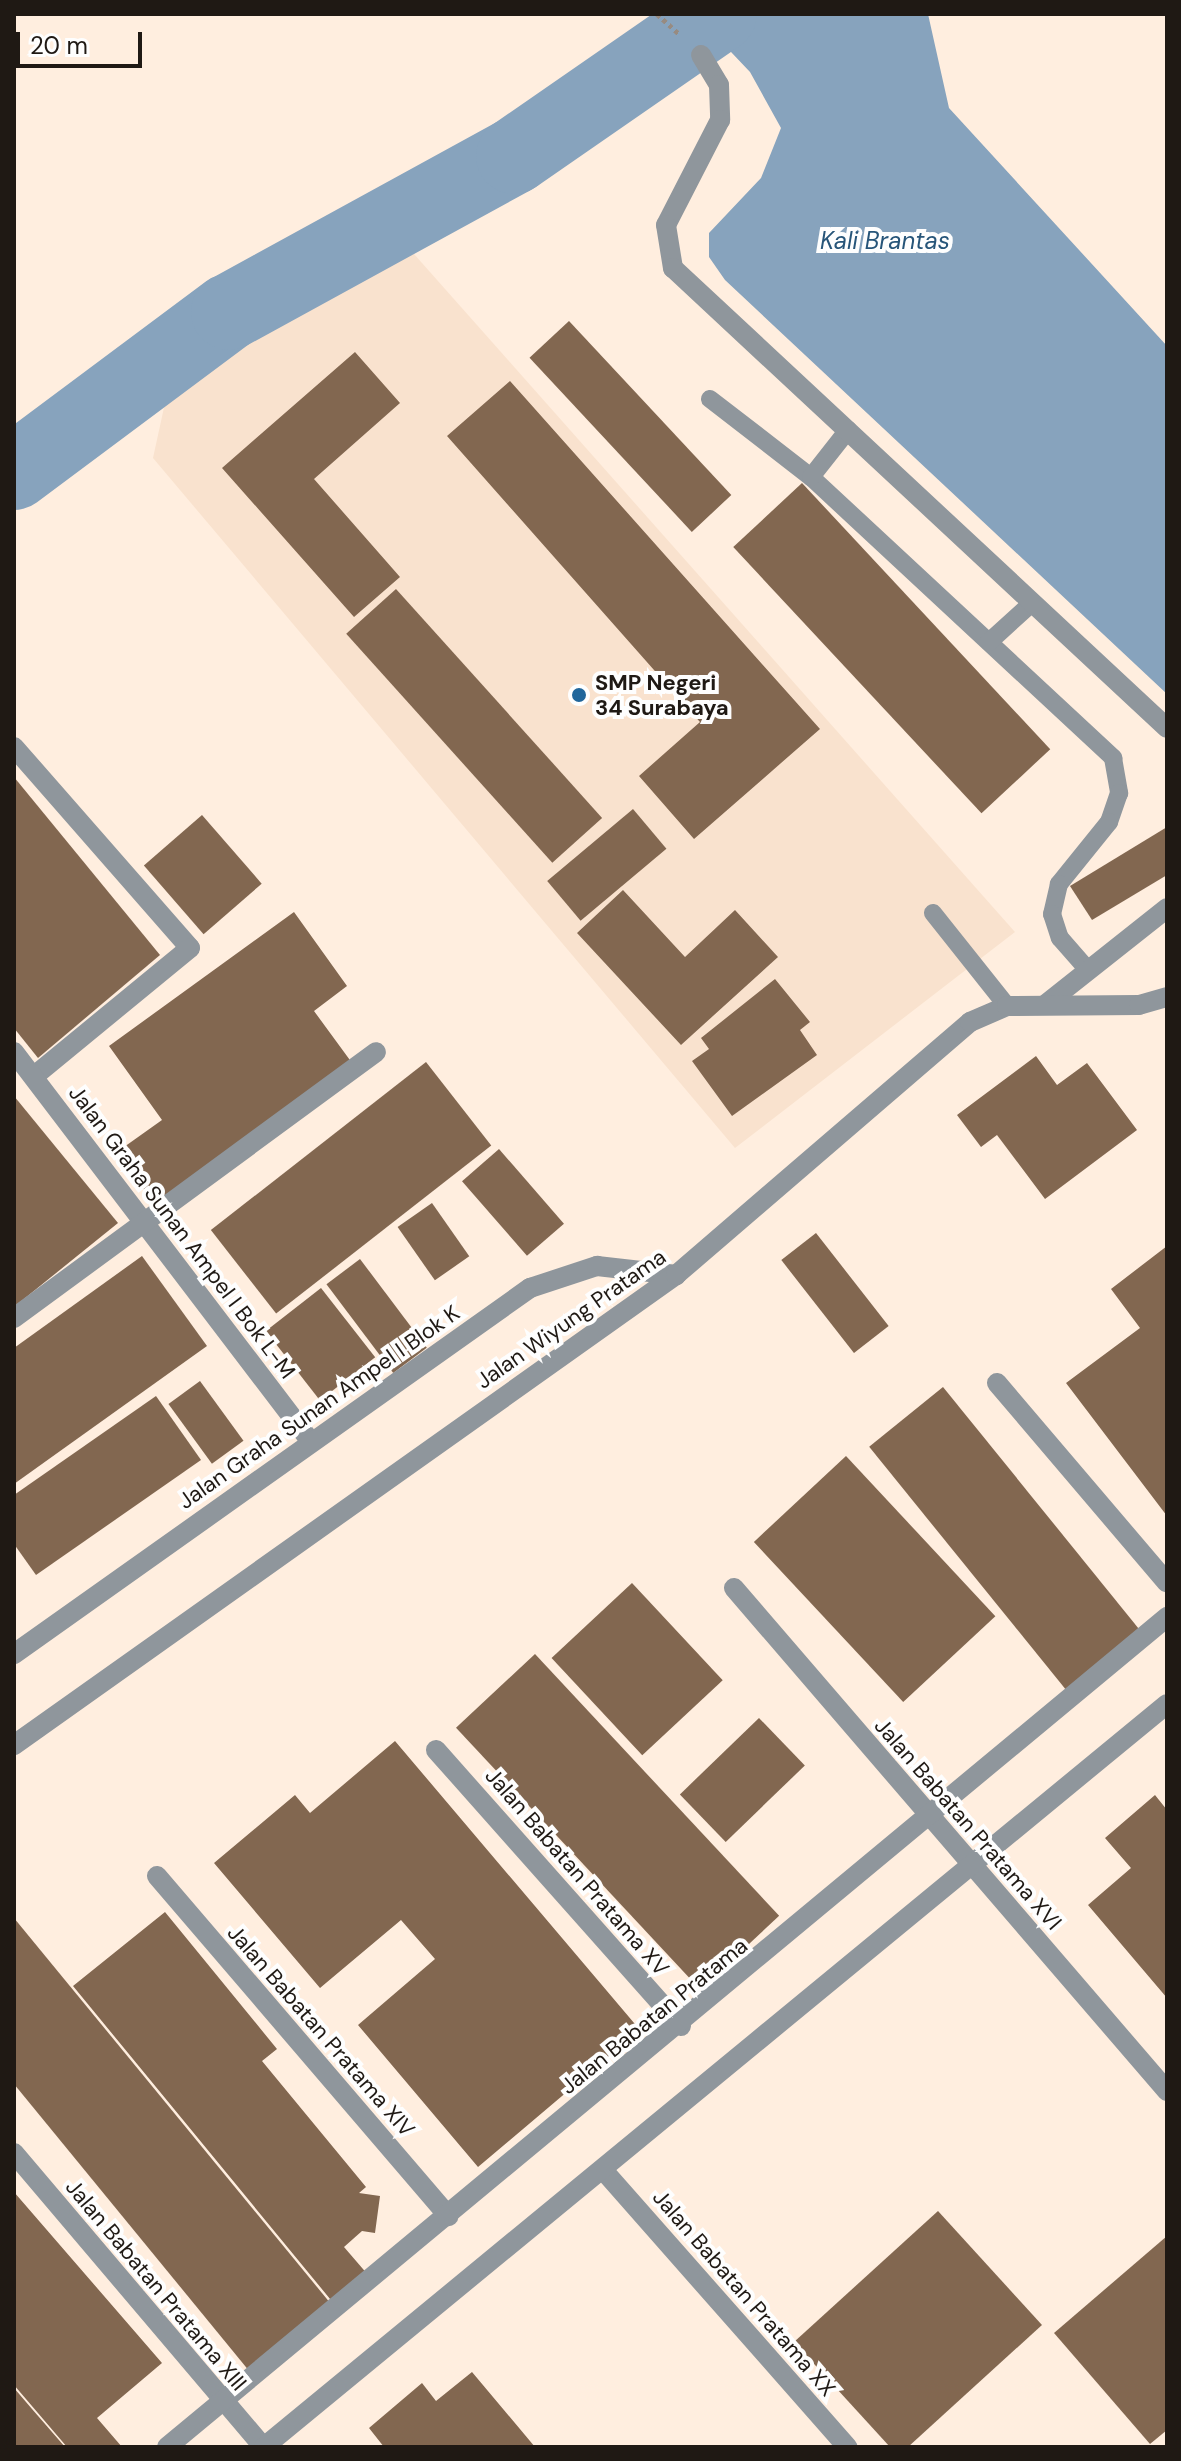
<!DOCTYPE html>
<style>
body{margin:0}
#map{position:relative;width:1181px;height:2461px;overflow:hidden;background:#ffeedf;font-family:"DM Sans",sans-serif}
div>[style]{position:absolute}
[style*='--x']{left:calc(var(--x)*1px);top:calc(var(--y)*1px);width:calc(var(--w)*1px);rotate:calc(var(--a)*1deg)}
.built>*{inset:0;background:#f9e2ce}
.water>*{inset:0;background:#87a3bd}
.river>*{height:76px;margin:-38px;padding:0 38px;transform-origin:38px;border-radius:38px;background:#87a3bd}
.building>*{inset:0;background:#826750;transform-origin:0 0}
.path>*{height:5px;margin-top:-2.5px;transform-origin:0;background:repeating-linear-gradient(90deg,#978b81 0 4px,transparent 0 8px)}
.service>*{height:18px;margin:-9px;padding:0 9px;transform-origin:9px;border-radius:9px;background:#8f969c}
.minor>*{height:20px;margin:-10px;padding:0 10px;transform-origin:10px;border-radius:10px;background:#8f969c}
.tertiary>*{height:20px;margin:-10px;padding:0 10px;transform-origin:10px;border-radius:10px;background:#8f969c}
.dots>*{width:22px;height:22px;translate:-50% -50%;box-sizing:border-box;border:4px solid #fefefe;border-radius:50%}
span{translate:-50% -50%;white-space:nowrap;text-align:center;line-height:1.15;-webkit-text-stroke:8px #fefefe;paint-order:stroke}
.poi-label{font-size:22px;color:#1f1914;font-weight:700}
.left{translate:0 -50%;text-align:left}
.street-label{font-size:22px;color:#1f1914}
.water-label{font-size:24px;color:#275579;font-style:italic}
.frame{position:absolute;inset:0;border:16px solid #1f1914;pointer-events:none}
.scale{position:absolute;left:16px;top:32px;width:126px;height:36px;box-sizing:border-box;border:4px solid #1f1914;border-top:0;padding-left:10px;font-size:24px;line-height:28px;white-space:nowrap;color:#1f1914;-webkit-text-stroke:6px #fefefe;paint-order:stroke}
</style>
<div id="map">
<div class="built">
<div style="clip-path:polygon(414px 254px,1015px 932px,735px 1148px,153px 458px,170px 380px,234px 327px)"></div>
</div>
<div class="water">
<div style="clip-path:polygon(695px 14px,928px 14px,949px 108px,1167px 346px,1167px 694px,725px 280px,709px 257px,709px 233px,761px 178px,781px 128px,750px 72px)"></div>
</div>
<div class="river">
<div style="--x:14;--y:472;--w:268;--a:-36.7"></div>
<div style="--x:229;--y:312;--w:325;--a:-28.7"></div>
<div style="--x:514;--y:156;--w:249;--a:-34.7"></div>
</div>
<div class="building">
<div style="left:569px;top:321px;width:238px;height:54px;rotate:47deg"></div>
<div style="clip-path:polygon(355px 352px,400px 403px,314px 479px,400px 577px,354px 617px,222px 468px)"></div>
<div style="clip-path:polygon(510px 381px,820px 729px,694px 839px,639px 776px,700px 722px,447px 436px)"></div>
<div style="left:802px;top:483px;width:364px;height:94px;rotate:47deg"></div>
<div style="left:396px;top:589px;width:308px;height:67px;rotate:48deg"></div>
<div style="clip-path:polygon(14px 777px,160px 955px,38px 1058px,14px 1028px)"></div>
<div style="left:633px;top:809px;width:52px;height:112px;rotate:50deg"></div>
<div style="left:202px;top:815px;width:91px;height:77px;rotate:49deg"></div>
<div style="clip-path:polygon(1167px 827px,1167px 875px,1092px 920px,1070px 886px)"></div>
<div style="clip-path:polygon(623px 890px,685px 957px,735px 910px,778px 957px,681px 1045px,577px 933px)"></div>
<div style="clip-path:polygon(294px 912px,347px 986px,314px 1011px,355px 1067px,158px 1209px,117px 1152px,162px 1120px,109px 1046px)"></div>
<div style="clip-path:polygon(775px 979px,810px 1022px,800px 1030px,817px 1055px,732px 1116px,692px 1061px,709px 1049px,701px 1038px)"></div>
<div style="clip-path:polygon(1036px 1056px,1057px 1085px,1087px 1063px,1137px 1130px,1045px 1199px,997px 1135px,981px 1147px,957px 1115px)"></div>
<div style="left:426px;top:1062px;width:106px;height:273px;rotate:52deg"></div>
<div style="clip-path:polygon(14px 1096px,118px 1223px,14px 1307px)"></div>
<div style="left:499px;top:1149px;width:99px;height:49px;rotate:49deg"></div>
<div style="left:432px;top:1203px;width:65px;height:42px;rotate:55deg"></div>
<div style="left:816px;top:1233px;width:118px;height:44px;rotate:52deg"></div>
<div style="clip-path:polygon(1167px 1246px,1167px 1516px,1066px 1383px,1140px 1328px,1111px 1289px)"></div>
<div style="clip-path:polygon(142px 1256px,207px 1346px,14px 1484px,14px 1348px)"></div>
<div style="left:360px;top:1259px;width:111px;height:42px;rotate:53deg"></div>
<div style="left:321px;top:1288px;width:88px;height:70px;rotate:52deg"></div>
<div style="left:200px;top:1381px;width:74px;height:39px;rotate:54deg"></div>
<div style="left:943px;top:1387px;width:313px;height:95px;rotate:51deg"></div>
<div style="clip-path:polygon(156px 1396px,201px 1460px,36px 1575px,14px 1544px,14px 1495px)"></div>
<div style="left:846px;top:1456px;width:219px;height:126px;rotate:47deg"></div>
<div style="left:632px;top:1583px;width:133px;height:110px;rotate:47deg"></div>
<div style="left:535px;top:1654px;width:358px;height:108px;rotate:47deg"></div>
<div style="left:759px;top:1718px;width:66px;height:110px;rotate:46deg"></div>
<div style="clip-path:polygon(395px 1741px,640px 2030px,478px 2167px,358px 2025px,435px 1959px,401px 1920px,320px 1988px,214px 1863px,295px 1795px,310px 1813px)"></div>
<div style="clip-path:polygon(1155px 1795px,1167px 1810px,1167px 1998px,1088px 1905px,1131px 1868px,1105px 1838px)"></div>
<div style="clip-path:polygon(165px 1912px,277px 2049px,262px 2061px,366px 2187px,359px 2193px,380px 2196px,375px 2233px,362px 2231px,344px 2247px,369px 2276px,335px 2305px,73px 1986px)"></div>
<div style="clip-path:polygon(14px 1918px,331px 2304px,250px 2372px,14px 2084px)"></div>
<div style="clip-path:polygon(14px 2192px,162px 2363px,97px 2418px,122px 2447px,67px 2447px,14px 2385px)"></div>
<div style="clip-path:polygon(938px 2211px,1042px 2325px,908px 2447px,890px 2447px,794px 2342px)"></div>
<div style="clip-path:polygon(1167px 2236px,1167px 2430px,1150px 2444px,1054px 2333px)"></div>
<div style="clip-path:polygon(472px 2372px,535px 2447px,384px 2447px,369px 2428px,422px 2383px,436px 2401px)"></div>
<div style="clip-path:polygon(14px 2388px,32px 2409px,65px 2447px,14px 2447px)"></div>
</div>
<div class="path">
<div style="--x:657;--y:14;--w:31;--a:42"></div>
</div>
<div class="service">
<div style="--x:710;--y:399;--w:128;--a:37.7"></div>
<div style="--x:811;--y:477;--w:413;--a:42.9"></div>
<div style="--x:1113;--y:758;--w:36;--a:80"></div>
<div style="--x:1119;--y:793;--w:31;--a:109"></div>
<div style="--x:1109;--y:822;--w:80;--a:128.9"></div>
<div style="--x:1059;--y:884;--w:31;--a:103"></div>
<div style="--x:1052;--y:914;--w:25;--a:72"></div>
<div style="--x:1060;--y:938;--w:43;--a:48.8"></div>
<div style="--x:811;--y:477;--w:60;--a:-51.8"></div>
<div style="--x:989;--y:642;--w:59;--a:-42.3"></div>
<div style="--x:933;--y:913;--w:119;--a:51.5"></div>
</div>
<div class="minor">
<div style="--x:701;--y:55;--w:35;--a:59"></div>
<div style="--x:719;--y:85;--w:35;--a:88"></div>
<div style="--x:720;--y:120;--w:118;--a:117.2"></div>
<div style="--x:666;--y:225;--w:44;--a:80.8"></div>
<div style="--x:673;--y:268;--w:675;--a:42.96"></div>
<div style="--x:14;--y:747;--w:267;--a:48.8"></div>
<div style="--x:190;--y:948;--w:202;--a:140.6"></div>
<div style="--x:1046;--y:1004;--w:154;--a:-38.4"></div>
<div style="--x:14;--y:1052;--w:489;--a:52.7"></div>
<div style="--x:14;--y:1318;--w:449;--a:-36.3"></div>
<div style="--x:997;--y:1383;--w:262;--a:49.6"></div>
<div style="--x:734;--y:1588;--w:664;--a:49.28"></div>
<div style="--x:14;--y:1654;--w:633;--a:-35.35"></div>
<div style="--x:530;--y:1288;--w:71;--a:-18.2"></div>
<div style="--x:597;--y:1266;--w:80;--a:6.5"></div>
<div style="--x:436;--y:1750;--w:369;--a:48.4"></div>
<div style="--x:157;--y:1876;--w:448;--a:49.4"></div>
<div style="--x:14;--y:2153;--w:385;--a:49.7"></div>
<div style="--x:604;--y:2171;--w:368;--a:48.6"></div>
<div style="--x:167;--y:2447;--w:1300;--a:-39.69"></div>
<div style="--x:264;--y:2447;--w:1169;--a:-39.45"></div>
</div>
<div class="tertiary">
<div style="--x:14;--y:1745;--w:812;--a:-35.37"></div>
<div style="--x:676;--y:1275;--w:388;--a:-40.7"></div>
<div style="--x:970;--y:1022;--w:40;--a:-23.4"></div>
<div style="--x:1007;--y:1006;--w:132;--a:-0.4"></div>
<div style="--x:1139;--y:1005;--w:29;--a:-16"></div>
</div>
<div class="dots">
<div style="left:579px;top:695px;background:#20669b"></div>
</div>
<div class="poi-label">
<span class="left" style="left:595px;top:695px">SMP Negeri<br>34 Surabaya</span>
</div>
<div class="street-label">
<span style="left:182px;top:1232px;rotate:53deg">Jalan Graha Sunan Ampel I Bok L-M</span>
<span style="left:571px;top:1319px;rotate:-35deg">Jalan Wiyung Pratama</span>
<span style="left:319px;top:1407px;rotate:-35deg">Jalan Graha Sunan Ampel I Blok K</span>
<span style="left:968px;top:1824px;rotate:49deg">Jalan Babatan Pratama XVI</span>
<span style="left:577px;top:1872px;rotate:49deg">Jalan Babatan Pratama XV</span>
<span style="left:654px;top:2016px;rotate:-39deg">Jalan Babatan Pratama</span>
<span style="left:321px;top:2031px;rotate:49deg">Jalan Babatan Pratama XIV</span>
<span style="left:156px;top:2285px;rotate:50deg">Jalan Babatan Pratama XIII</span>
<span style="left:744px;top:2293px;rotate:49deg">Jalan Babatan Pratama XX</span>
</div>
<div class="water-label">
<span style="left:885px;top:241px">Kali Brantas</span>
</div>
<div class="frame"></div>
<div class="scale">20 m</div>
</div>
